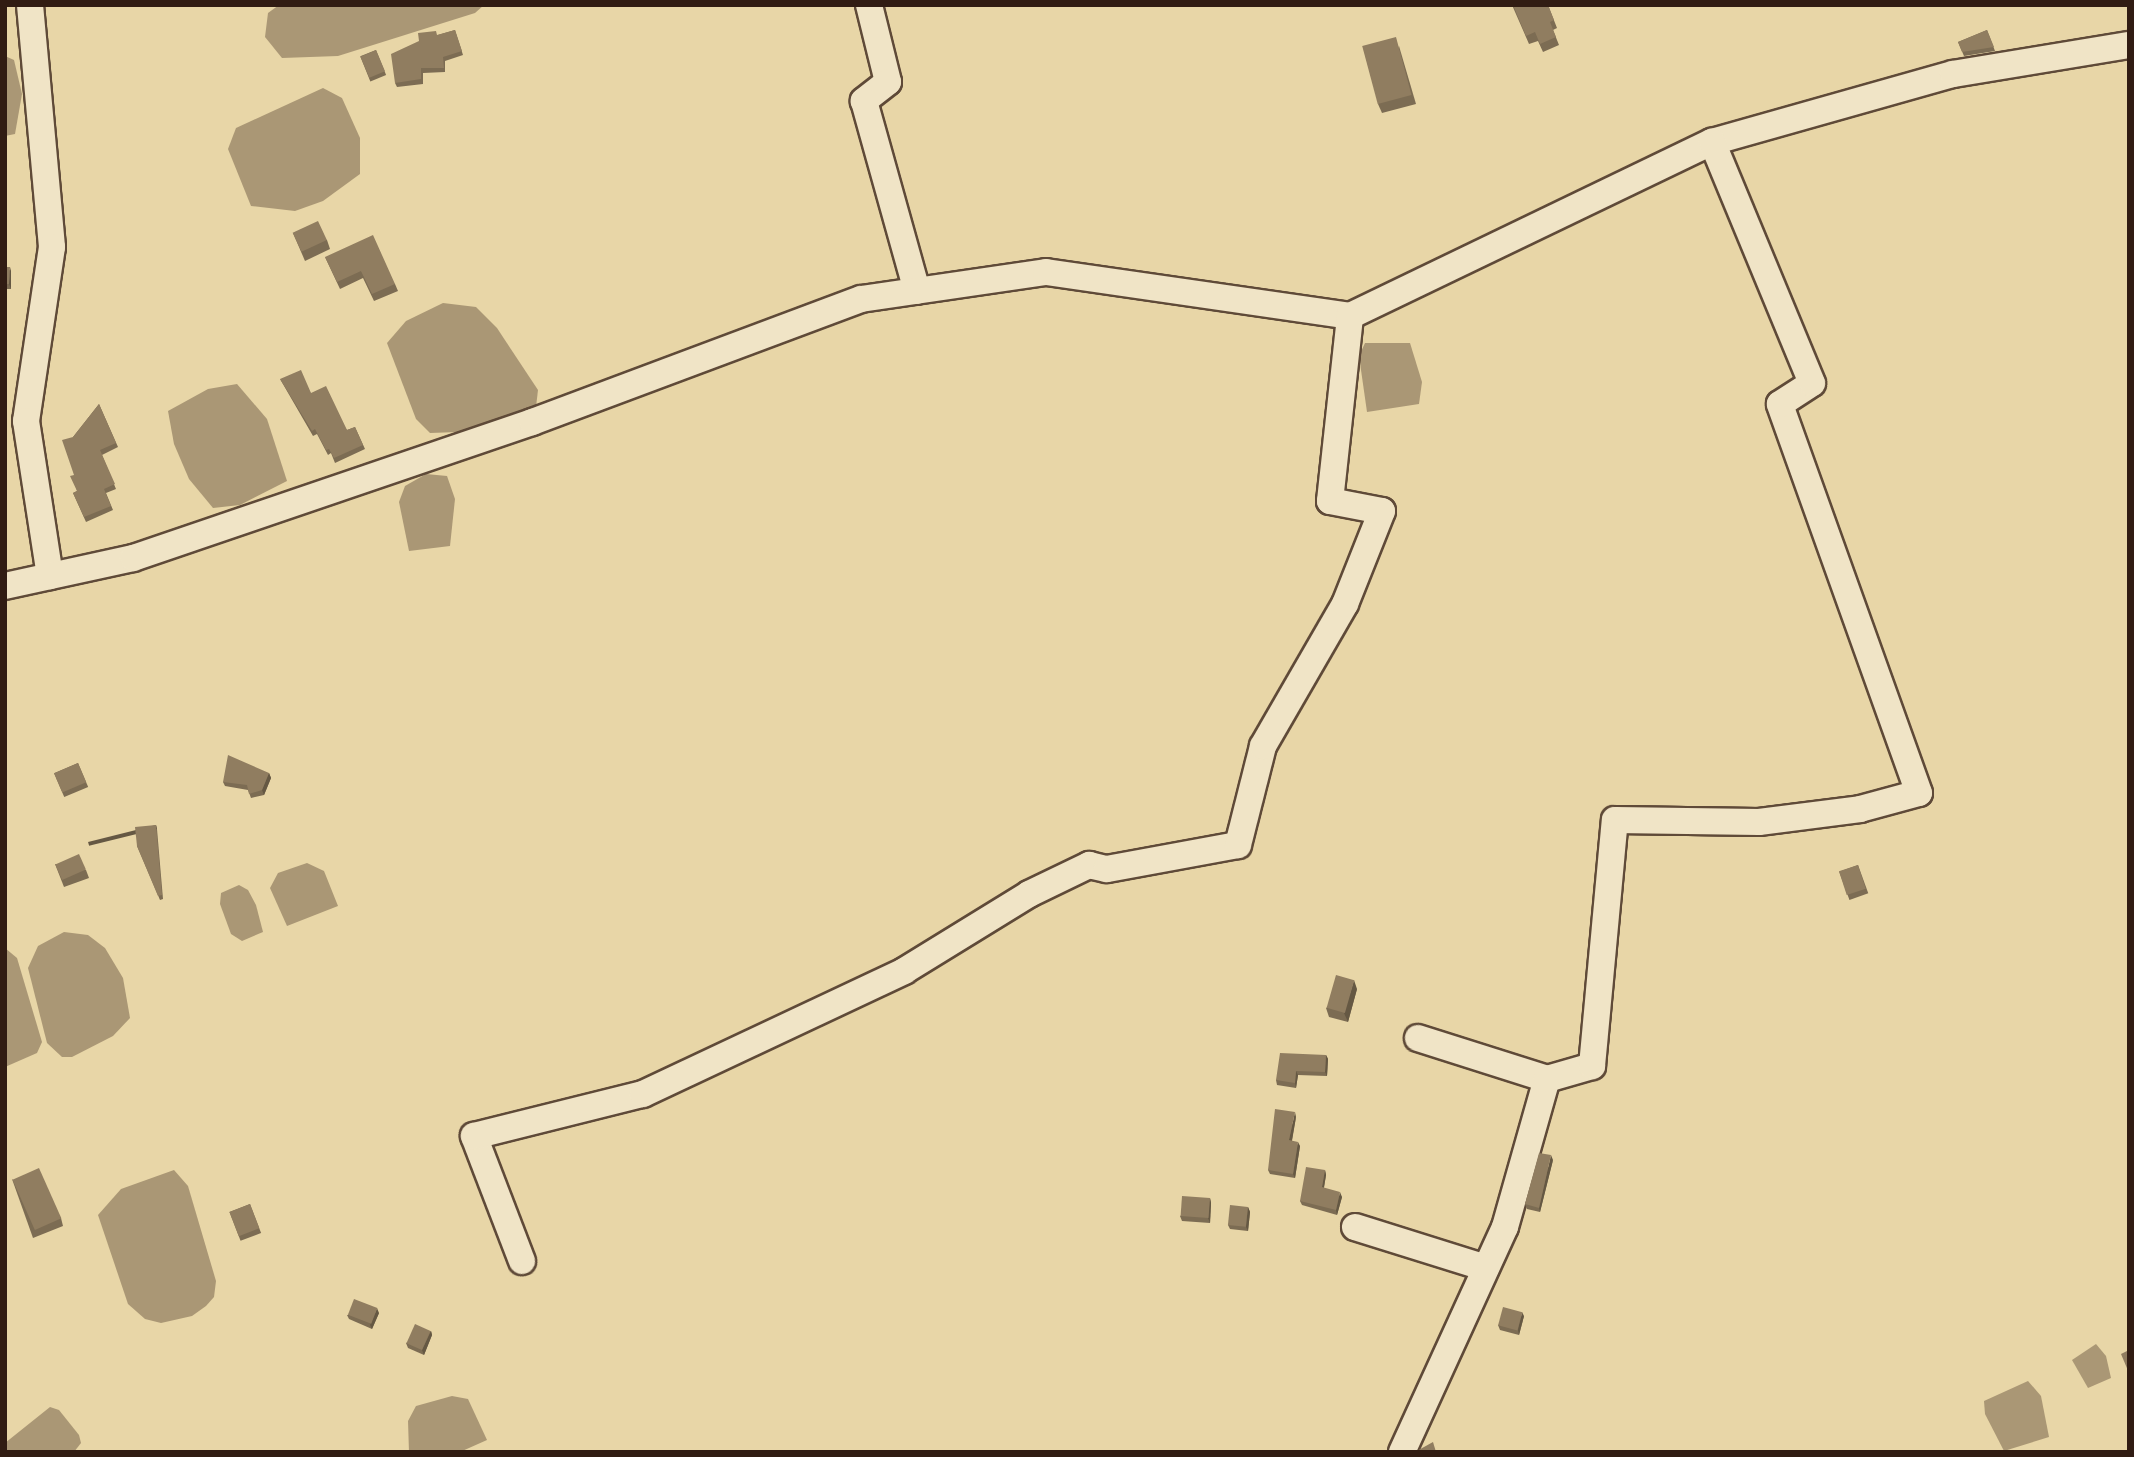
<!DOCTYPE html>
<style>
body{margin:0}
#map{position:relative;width:2134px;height:1457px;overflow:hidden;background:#e8d6a7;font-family:"Old Standard TT",serif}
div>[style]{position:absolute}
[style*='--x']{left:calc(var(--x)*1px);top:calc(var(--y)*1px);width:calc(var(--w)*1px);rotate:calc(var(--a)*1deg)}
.water>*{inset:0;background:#aa9775}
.roads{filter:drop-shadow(2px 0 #5f4a38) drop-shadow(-2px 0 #5f4a38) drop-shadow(0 2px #5f4a38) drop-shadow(0 -2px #5f4a38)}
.minor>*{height:26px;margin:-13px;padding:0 13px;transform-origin:13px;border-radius:13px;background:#f0e4c6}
.wall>*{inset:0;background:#7c6c53;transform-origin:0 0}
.shaded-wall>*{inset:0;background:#655843;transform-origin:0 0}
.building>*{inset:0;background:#907d60;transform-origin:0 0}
span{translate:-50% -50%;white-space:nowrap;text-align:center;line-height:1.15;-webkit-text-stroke:6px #f0e4c6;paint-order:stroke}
.frame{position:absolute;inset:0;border:7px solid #311c13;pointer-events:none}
</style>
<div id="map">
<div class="water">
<div style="clip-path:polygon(279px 5px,484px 5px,475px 13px,338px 56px,282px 58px,265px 37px,268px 13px)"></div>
<div style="clip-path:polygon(5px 56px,14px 60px,22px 94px,15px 134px,5px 136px)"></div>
<div style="clip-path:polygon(323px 88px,342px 98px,360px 138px,360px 174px,323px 201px,295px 211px,251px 206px,228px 149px,236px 128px)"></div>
<div style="clip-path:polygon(443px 303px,476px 307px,497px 328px,538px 390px,536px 407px,458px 432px,430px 433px,416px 419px,387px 343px,406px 321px)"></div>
<div style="clip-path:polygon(1365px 343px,1410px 343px,1422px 382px,1419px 404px,1367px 412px,1359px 356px)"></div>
<div style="clip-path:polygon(237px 384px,267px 419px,287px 481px,240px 505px,213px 508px,189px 479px,174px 444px,168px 411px,208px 389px)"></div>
<div style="clip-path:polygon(426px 474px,447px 476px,455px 499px,450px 546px,409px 551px,399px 502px,405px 486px)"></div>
<div style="clip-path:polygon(307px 863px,324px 871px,338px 906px,287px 926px,270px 888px,278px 873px)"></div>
<div style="clip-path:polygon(239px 885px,248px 890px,256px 905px,263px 932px,242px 941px,231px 934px,220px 904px,221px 893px)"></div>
<div style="clip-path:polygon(64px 932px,88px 935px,105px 948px,123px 978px,130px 1018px,113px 1036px,72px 1057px,62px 1057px,47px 1043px,28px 968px,38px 946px)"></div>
<div style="clip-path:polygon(5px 948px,17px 958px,42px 1042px,37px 1053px,5px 1067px)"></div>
<div style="clip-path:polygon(174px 1170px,188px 1186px,216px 1281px,214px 1297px,206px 1306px,192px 1316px,161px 1323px,145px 1319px,128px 1304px,98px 1215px,121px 1189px)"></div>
<div style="clip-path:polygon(2096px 1344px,2106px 1356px,2111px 1378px,2088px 1388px,2072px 1360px)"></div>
<div style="clip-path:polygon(2028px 1381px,2041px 1396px,2049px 1437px,2004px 1451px,1985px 1414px,1984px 1401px)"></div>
<div style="clip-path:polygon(452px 1396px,468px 1399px,487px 1440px,460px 1452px,409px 1452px,408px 1421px,416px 1406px)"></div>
<div style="clip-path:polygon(50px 1407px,59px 1410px,79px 1435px,81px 1443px,74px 1452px,5px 1452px,5px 1443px)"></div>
</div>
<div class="roads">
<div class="minor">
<div style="--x:30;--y:5;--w:243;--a:84.8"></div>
<div style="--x:52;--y:247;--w:176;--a:98.5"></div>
<div style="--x:26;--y:421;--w:157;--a:81.2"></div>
<div style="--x:869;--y:5;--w:79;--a:76.1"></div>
<div style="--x:888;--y:82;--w:31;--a:142"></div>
<div style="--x:864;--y:101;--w:197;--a:74.4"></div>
<div style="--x:5;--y:586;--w:131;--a:-12.3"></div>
<div style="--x:133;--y:558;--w:422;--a:-18.8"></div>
<div style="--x:532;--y:422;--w:351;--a:-20.5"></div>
<div style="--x:861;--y:299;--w:187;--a:-8.3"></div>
<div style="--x:1046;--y:272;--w:307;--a:8.2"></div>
<div style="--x:1350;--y:316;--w:402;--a:-25.7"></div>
<div style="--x:1712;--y:142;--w:250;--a:-15.8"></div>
<div style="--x:1953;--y:74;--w:178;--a:-9.4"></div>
<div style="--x:1418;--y:1038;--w:135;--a:17.6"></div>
<div style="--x:1355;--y:1227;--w:137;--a:17.4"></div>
<div style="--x:522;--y:1261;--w:134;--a:-111"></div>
<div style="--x:474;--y:1136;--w:174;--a:-14"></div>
<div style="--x:643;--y:1094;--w:289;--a:-25.2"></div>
<div style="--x:904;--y:971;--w:147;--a:-31.6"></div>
<div style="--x:1029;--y:894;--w:67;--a:-25.8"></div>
<div style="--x:1089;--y:865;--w:18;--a:13"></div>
<div style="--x:1107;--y:869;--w:133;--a:-10.4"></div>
<div style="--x:1238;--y:845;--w:102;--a:-75.8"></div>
<div style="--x:1263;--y:746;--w:164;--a:-60"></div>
<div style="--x:1345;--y:604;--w:100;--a:-68.3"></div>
<div style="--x:1382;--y:511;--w:53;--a:-169.1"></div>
<div style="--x:1330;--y:501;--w:186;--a:-83.8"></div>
<div style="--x:1402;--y:1452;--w:247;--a:-65.4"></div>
<div style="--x:1505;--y:1227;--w:154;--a:-74.2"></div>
<div style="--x:1547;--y:1079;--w:47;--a:-16.1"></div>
<div style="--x:1592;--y:1066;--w:247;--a:-84.7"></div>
<div style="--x:1615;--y:820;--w:144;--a:0.8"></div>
<div style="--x:1759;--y:822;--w:102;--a:-7.3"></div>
<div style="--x:1860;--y:809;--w:61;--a:-15.2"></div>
<div style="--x:1919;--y:793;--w:413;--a:-109.7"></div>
<div style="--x:1780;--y:404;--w:38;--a:-33"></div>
<div style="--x:1812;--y:383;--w:261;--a:-112.5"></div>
</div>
</div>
<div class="wall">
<div style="clip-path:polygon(1512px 5px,1548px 5px,1557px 28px,1553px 30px,1559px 45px,1543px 52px,1538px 41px,1529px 44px)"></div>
<div style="clip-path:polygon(455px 30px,463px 55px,445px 61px,445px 72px,423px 73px,423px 84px,397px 87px,395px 83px,438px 35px)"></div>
<div style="clip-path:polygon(1987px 30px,1995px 51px,1964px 56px,1958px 42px)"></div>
<div style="clip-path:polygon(1399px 46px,1416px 104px,1382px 113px,1378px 104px)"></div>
<div style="left:376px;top:50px;width:27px;height:17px;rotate:68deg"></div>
<div style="clip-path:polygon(293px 233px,327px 240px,330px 249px,305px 261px)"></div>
<div style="clip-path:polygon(325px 257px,395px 284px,398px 291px,374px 301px,363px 278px,340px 289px)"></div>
<div style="clip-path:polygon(5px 267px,11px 271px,11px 289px,5px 289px)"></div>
<div style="clip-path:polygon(280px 379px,311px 393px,347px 430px,355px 427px,365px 449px,335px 463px,331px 453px,328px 455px,317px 434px,313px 436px)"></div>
<div style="clip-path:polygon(99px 404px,118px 447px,102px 455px,116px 489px,106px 493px,113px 510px,86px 522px,73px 493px,77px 491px,74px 475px,73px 437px)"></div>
<div style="left:78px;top:763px;width:26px;height:26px;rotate:67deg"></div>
<div style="clip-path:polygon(269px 773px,271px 778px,264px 795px,251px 798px,248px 790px,225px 786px,223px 782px)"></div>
<div style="clip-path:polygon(156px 825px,157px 829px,163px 899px,160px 900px,137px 846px)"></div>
<div style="clip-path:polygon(55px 864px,86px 870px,89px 878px,64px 887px)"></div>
<div style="left:1858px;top:865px;width:30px;height:20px;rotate:70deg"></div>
<div style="clip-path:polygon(1357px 989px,1348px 1022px,1329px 1017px,1326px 1008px)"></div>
<div style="clip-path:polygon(1326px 1055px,1328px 1059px,1327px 1076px,1298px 1075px,1296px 1088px,1277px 1085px,1276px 1080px)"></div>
<div style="clip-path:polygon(1296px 1117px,1292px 1141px,1300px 1146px,1295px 1178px,1270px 1174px,1268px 1170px)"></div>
<div style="clip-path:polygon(1553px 1160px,1540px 1212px,1527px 1209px,1525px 1204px)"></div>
<div style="clip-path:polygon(1325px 1170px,1326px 1175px,1324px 1188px,1342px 1197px,1337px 1215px,1302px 1205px,1300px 1201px)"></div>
<div style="clip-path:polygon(12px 1179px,61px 1218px,63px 1226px,33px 1238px)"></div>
<div style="clip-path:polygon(1210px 1198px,1211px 1203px,1210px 1223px,1182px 1221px,1180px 1216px)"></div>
<div style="left:250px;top:1204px;width:31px;height:22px;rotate:69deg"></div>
<div style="clip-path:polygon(1248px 1207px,1250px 1212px,1248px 1231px,1230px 1229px,1228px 1225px)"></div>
<div style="clip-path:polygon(379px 1313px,372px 1329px,349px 1319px,347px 1315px)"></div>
<div style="clip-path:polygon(1524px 1316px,1519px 1335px,1500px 1330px,1498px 1325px)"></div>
<div style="clip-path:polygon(431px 1331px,432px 1335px,424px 1355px,408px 1348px,406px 1343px)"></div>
</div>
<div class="shaded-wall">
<div style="clip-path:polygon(10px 267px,11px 271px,11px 289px,9px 284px)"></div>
<div style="clip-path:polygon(269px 773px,271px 778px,264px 795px,262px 790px)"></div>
<div style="left:156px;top:825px;width:4px;height:70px;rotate:76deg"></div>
<div style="clip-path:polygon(1354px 980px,1357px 989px,1348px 1022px,1344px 1013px)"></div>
<div style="clip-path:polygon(1326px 1055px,1328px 1059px,1327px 1076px,1325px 1072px)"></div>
<div style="clip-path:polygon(1296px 1071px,1298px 1075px,1296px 1088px,1295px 1083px)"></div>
<div style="clip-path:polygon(1295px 1112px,1296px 1117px,1291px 1145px,1289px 1140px)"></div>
<div style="clip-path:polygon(1298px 1142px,1300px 1146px,1295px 1178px,1293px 1174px)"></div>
<div style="clip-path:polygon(1551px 1155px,1553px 1160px,1540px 1212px,1539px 1208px)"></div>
<div style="clip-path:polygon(1325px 1170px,1326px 1175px,1323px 1192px,1322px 1187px)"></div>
<div style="clip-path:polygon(1340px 1192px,1342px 1197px,1337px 1215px,1336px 1210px)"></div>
<div style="clip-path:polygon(1210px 1198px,1211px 1203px,1210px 1223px,1208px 1218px)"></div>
<div style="clip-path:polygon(1248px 1207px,1250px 1212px,1248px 1231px,1246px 1227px)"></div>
<div style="clip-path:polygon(377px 1308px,379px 1313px,372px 1329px,370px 1325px)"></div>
<div style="clip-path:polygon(1522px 1312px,1524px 1316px,1519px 1335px,1518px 1330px)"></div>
<div style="clip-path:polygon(431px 1331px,432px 1335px,424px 1355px,422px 1350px)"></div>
</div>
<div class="building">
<div style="clip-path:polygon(1513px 5px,1548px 5px,1554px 20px,1550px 22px,1556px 37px,1540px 44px,1535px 32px,1526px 36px)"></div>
<div style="clip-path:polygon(455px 30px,462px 51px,443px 57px,444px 68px,421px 68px,421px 79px,395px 83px,391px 54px,419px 41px,418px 33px,436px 31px,437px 35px)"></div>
<div style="clip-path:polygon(1987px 30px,1994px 47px,1962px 52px,1958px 42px)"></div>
<div style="left:1396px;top:37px;width:60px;height:35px;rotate:75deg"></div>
<div style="left:376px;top:50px;width:23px;height:17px;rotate:67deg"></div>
<div style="left:318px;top:221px;width:21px;height:28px;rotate:65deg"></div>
<div style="clip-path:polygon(373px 235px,395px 284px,372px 294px,361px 271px,337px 282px,325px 257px)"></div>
<div style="clip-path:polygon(5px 267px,10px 267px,9px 284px,5px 284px)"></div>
<div style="clip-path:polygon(301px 370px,311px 393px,326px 386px,347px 430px,355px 427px,363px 445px,334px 458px,329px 449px,326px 450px,315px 429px,312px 431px,280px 379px)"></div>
<div style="clip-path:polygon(99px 404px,116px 443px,100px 450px,115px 484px,104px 489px,111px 506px,84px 517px,73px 493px,77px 491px,70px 476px,74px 475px,62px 440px,73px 437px)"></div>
<div style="clip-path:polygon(228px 755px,269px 773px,262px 790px,249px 794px,247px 785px,223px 782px)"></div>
<div style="left:78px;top:763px;width:21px;height:26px;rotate:67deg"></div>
<div style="clip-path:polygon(156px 825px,162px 895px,158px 896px,137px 846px,135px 827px)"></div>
<div style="left:79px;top:854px;width:17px;height:26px;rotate:66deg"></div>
<div style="left:1858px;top:865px;width:25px;height:20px;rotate:72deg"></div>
<div style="left:1336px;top:975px;width:19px;height:34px;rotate:16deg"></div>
<div style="clip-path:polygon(1280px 1053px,1326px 1055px,1325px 1072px,1296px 1071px,1295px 1083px,1276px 1080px)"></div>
<div style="clip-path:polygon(1275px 1109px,1295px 1112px,1289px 1140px,1298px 1142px,1293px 1174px,1268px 1170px)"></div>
<div style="clip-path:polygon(1539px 1153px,1551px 1155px,1539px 1208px,1525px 1204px)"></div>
<div style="clip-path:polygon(1306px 1167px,1325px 1170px,1322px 1187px,1340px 1192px,1336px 1210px,1300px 1201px)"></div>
<div style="left:39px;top:1168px;width:55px;height:29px;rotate:66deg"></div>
<div style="left:1182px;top:1196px;width:28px;height:20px;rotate:4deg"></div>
<div style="left:250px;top:1204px;width:26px;height:22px;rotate:69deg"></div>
<div style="left:1230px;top:1205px;width:18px;height:20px;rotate:6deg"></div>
<div style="left:354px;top:1299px;width:25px;height:17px;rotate:21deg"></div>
<div style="left:1503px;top:1307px;width:20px;height:19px;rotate:15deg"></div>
<div style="left:415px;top:1324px;width:17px;height:21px;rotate:24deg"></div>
<div style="clip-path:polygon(2129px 1350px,2129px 1373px,2121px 1354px)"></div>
<div style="clip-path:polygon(1433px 1442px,1436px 1452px,1415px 1452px)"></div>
</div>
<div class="frame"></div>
</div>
